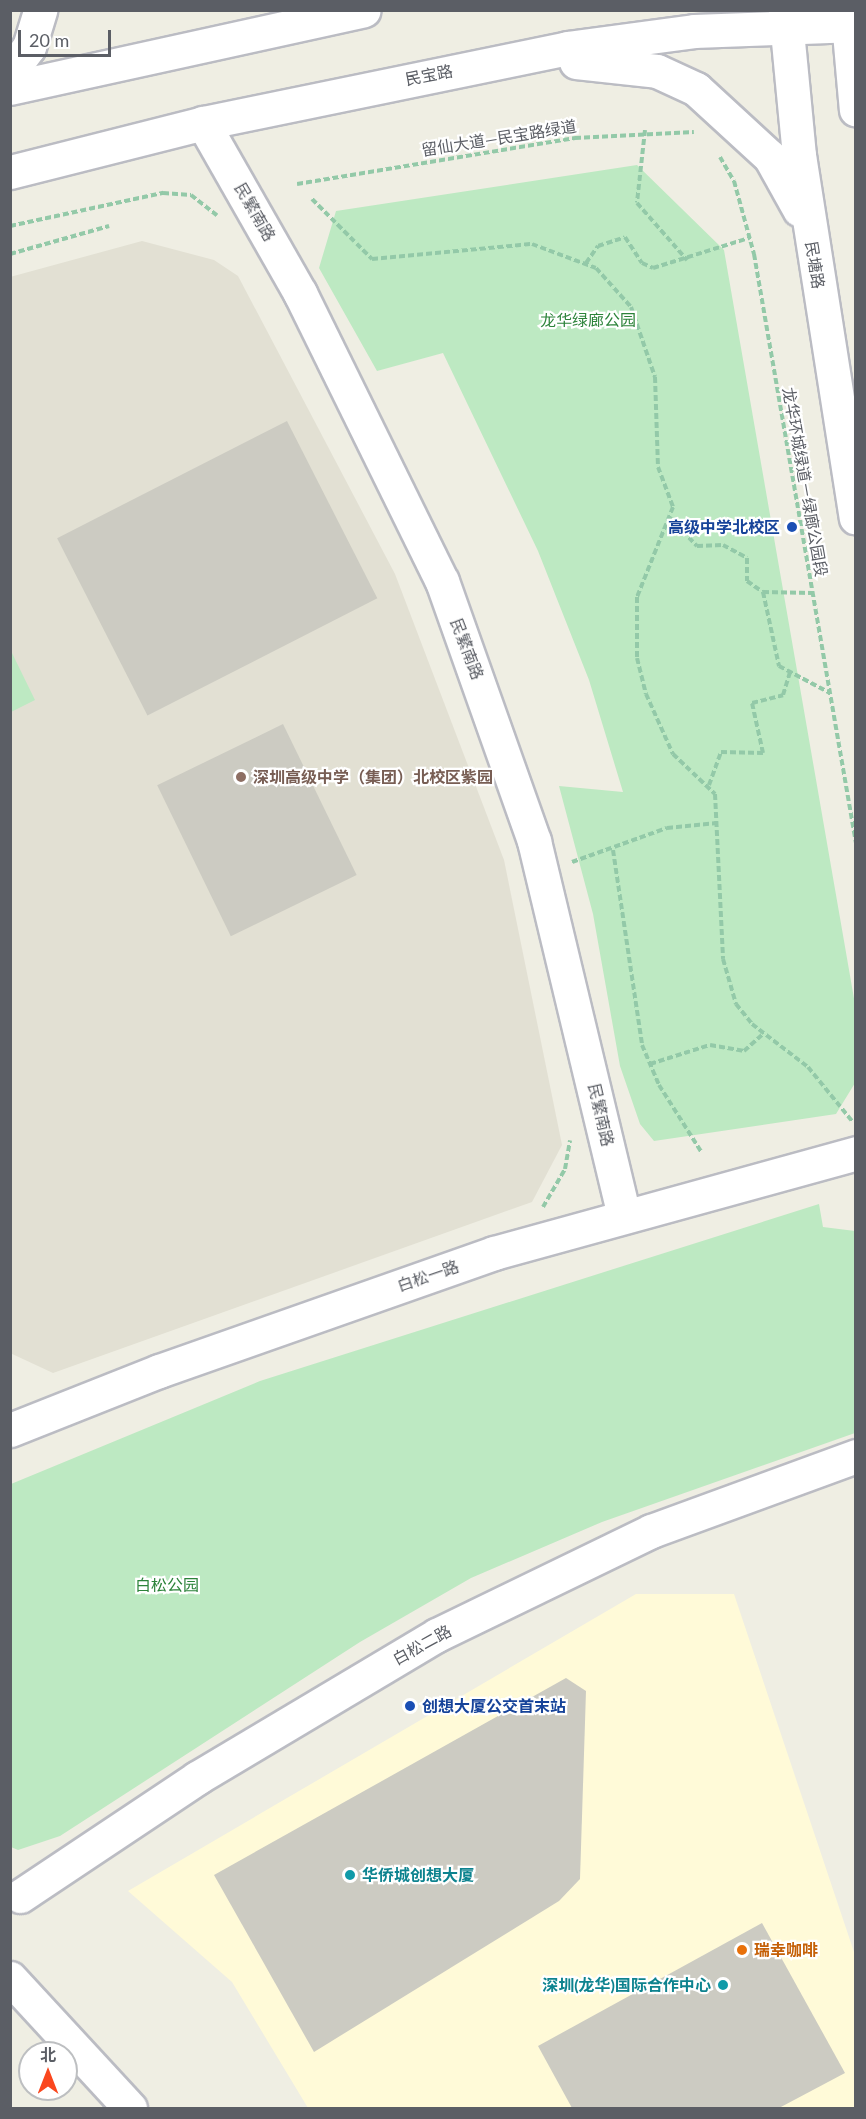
<!DOCTYPE html>
<meta charset="utf-8">
<style>
body{margin:0}
#map{position:relative;width:866px;height:2119px;overflow:hidden;background:#efeee3;font-family:Lato,"Noto Sans SC",sans-serif}
div>[style]{position:absolute}
[style*='--x']{left:calc(var(--x)*1px);top:calc(var(--y)*1px);width:calc(var(--w)*1px);rotate:calc(var(--a)*1deg)}
.commercial>*{inset:0;background:#fffad8}
.education>*{inset:0;background:#e2e0d3}
.green>*{inset:0;background:#bde9c2}
.building>*{inset:0;background:#cccbc2;transform-origin:0 0}
.path>*{height:4px;margin-top:-2px;transform-origin:0;background:repeating-linear-gradient(90deg,#93c9a8 0 6px,transparent 0 9px)}
.roads{filter:drop-shadow(2px 0 #bbbcc3) drop-shadow(-2px 0 #bbbcc3) drop-shadow(0 2px #bbbcc3) drop-shadow(0 -2px #bbbcc3)}
.minor>*{height:33px;margin:-16.5px;padding:0 16.5px;transform-origin:16.5px;border-radius:16.5px;background:#fff}
.tertiary>*{height:33px;margin:-16.5px;padding:0 16.5px;transform-origin:16.5px;border-radius:16.5px;background:#fff}
.secondary>*{height:33px;margin:-16.5px;padding:0 16.5px;transform-origin:16.5px;border-radius:16.5px;background:#fff}
.dots>*{width:16px;height:16px;translate:-50% -50%;box-sizing:border-box;border:3px solid #fff;border-radius:50%}
span{translate:-50% -50%;white-space:nowrap;text-align:center;line-height:1.15;-webkit-text-stroke:4.5px #fff;paint-order:stroke}
.street-label{font-size:16px;color:#5b5e65}
.park-label{font-size:16px;color:#2c833a}
.transit-label{font-size:16px;color:#164399;font-weight:700}
.right{translate:-100% -50%;text-align:right}
.left{translate:0 -50%;text-align:left}
.education-label{font-size:16px;color:#785e54;font-weight:700}
.culture-label{font-size:16px;color:#0d838f;font-weight:700}
.food-label{font-size:16px;color:#c56008;font-weight:700}
.frame{position:absolute;inset:0;border:12px solid #5b5e65;pointer-events:none}
.north{position:absolute;left:18px;top:2041px;width:60px;height:60px;box-sizing:border-box;background:#fff;border:2px solid #bdbfc1;border-radius:50%;rotate:0deg;font-size:16px;font-weight:700;line-height:24px;text-align:center;color:#5b5e65}
.north::after{content:'';display:block;margin:auto;width:21px;height:27px;background:#fa471e;clip-path:polygon(50% 0,100% 100%,50% 72%,0 100%)}
.scale{position:absolute;left:18px;top:30px;width:93px;height:27px;box-sizing:border-box;border:3px solid #5b5e65;border-top:0;padding-left:8px;font-size:18px;line-height:21px;white-space:nowrap;color:#5b5e65;-webkit-text-stroke:4px #fff;paint-order:stroke}
</style>
<div id="map">
<div class="commercial">
<div style="clip-path:polygon(636px 1594px,734px 1594px,855px 1955px,855px 2108px,308px 2108px,232px 1982px,128px 1891px)"></div>
</div>
<div class="education">
<div style="clip-path:polygon(142px 241px,214px 260px,238px 276px,395px 574px,504px 860px,562px 1145px,532px 1202px,53px 1373px,10px 1353px,10px 277px)"></div>
</div>
<div class="green">
<div style="clip-path:polygon(637px 165px,724px 250px,856px 1010px,855px 1083px,836px 1114px,654px 1141px,640px 1124px,620px 1066px,593px 914px,559px 786px,623px 792px,589px 680px,538px 551px,443px 353px,377px 371px,319px 268px,336px 211px)"></div>
<div style="clip-path:polygon(11px 651px,35px 700px,11px 712px,10px 712px)"></div>
<div style="clip-path:polygon(819px 1204px,823px 1227px,855px 1231px,855px 1433px,602px 1522px,471px 1578px,360px 1642px,60px 1836px,18px 1850px,11px 1847px,11px 1484px,260px 1381px)"></div>
</div>
<div class="building">
<div style="left:287px;top:421px;width:199px;height:258px;rotate:63deg"></div>
<div style="left:283px;top:724px;width:168px;height:140px;rotate:64deg"></div>
<div style="clip-path:polygon(566px 1678px,586px 1691px,580px 1879px,559px 1901px,314px 2052px,214px 1875px)"></div>
<div style="clip-path:polygon(762px 1923px,845px 2073px,779px 2108px,572px 2108px,538px 2046px)"></div>
</div>
<div class="path">
<div style="--x:645;--y:130;--w:73;--a:96.3"></div>
<div style="--x:637;--y:203;--w:76;--a:48.7"></div>
<div style="--x:720;--y:157;--w:28;--a:60"></div>
<div style="--x:734;--y:181;--w:76;--a:74.7"></div>
<div style="--x:754;--y:254;--w:598;--a:80.18"></div>
<div style="--x:297;--y:184;--w:282;--a:-9.4"></div>
<div style="--x:575;--y:138;--w:119;--a:-2.9"></div>
<div style="--x:312;--y:199;--w:85;--a:45"></div>
<div style="--x:372;--y:259;--w:161;--a:-5.4"></div>
<div style="--x:532;--y:244;--w:68;--a:20.6"></div>
<div style="--x:596;--y:268;--w:52;--a:48.1"></div>
<div style="--x:631;--y:307;--w:74;--a:71.1"></div>
<div style="--x:655;--y:377;--w:90;--a:88.1"></div>
<div style="--x:658;--y:467;--w:43;--a:69.4"></div>
<div style="--x:673;--y:507;--w:97;--a:111.8"></div>
<div style="--x:637;--y:597;--w:61;--a:90"></div>
<div style="--x:637;--y:658;--w:37;--a:76"></div>
<div style="--x:646;--y:694;--w:66;--a:65.8"></div>
<div style="--x:673;--y:754;--w:58;--a:43.6"></div>
<div style="--x:715;--y:794;--w:165;--a:87.2"></div>
<div style="--x:723;--y:959;--w:47;--a:73.9"></div>
<div style="--x:736;--y:1004;--w:26;--a:51"></div>
<div style="--x:752;--y:1024;--w:71;--a:37.5"></div>
<div style="--x:808;--y:1067;--w:70;--a:50.8"></div>
<div style="--x:10;--y:226;--w:157;--a:-12.2"></div>
<div style="--x:163;--y:193;--w:28;--a:4"></div>
<div style="--x:191;--y:195;--w:33;--a:38"></div>
<div style="--x:10;--y:254;--w:103;--a:-15.8"></div>
<div style="--x:586;--y:263;--w:21;--a:-55"></div>
<div style="--x:598;--y:246;--w:28;--a:-18"></div>
<div style="--x:625;--y:237;--w:31;--a:57"></div>
<div style="--x:642;--y:263;--w:12;--a:24"></div>
<div style="--x:653;--y:268;--w:101;--a:-17.4"></div>
<div style="--x:670;--y:518;--w:39;--a:46"></div>
<div style="--x:697;--y:546;--w:26;--a:-2"></div>
<div style="--x:723;--y:545;--w:27;--a:28"></div>
<div style="--x:747;--y:558;--w:23;--a:90"></div>
<div style="--x:747;--y:581;--w:19;--a:35"></div>
<div style="--x:763;--y:592;--w:49;--a:1.2"></div>
<div style="--x:763;--y:592;--w:76;--a:77.8"></div>
<div style="--x:779;--y:666;--w:58;--a:27.9"></div>
<div style="--x:709;--y:785;--w:35;--a:-70"></div>
<div style="--x:721;--y:752;--w:42;--a:1.4"></div>
<div style="--x:763;--y:753;--w:51;--a:-102.4"></div>
<div style="--x:752;--y:703;--w:32;--a:-14"></div>
<div style="--x:783;--y:695;--w:24;--a:-73"></div>
<div style="--x:613;--y:850;--w:197;--a:81.5"></div>
<div style="--x:642;--y:1045;--w:43;--a:67"></div>
<div style="--x:659;--y:1085;--w:80;--a:57.7"></div>
<div style="--x:572;--y:862;--w:101;--a:-19.7"></div>
<div style="--x:667;--y:828;--w:50;--a:-5.7"></div>
<div style="--x:650;--y:1064;--w:63;--a:-17.6"></div>
<div style="--x:710;--y:1045;--w:35;--a:10"></div>
<div style="--x:744;--y:1051;--w:27;--a:-42"></div>
<div style="--x:543;--y:1207;--w:44;--a:-59.9"></div>
<div style="--x:565;--y:1169;--w:29;--a:-80"></div>
</div>
<div class="roads">
<div class="minor">
<div style="--x:203;--y:123;--w:196;--a:60.3"></div>
<div style="--x:300;--y:293;--w:321;--a:63.8"></div>
<div style="--x:442;--y:581;--w:276;--a:70.5"></div>
<div style="--x:534;--y:841;--w:386;--a:76.5"></div>
<div style="--x:10;--y:1978;--w:177;--a:47.3"></div>
</div>
<div class="tertiary">
<div style="--x:10;--y:1430;--w:160;--a:-21.6"></div>
<div style="--x:159;--y:1371;--w:355;--a:-19.4"></div>
<div style="--x:494;--y:1253;--w:376;--a:-15.4"></div>
<div style="--x:20;--y:1896;--w:213;--a:-33.7"></div>
<div style="--x:197;--y:1778;--w:279;--a:-30.8"></div>
<div style="--x:437;--y:1635;--w:238;--a:-25.9"></div>
<div style="--x:651;--y:1531;--w:218;--a:-20.1"></div>
</div>
<div class="secondary">
<div style="--x:785;--y:10;--w:146;--a:84.5"></div>
<div style="--x:799;--y:155;--w:367;--a:81.1"></div>
<div style="--x:847;--y:10;--w:100;--a:84.9"></div>
<div style="--x:576;--y:62;--w:81;--a:6.3"></div>
<div style="--x:657;--y:71;--w:43;--a:24.8"></div>
<div style="--x:696;--y:89;--w:100;--a:42.6"></div>
<div style="--x:770;--y:157;--w:60;--a:60.9"></div>
<div style="--x:10;--y:72;--w:31;--a:-53"></div>
<div style="--x:29;--y:47;--w:39;--a:-73"></div>
<div style="--x:10;--y:88;--w:362;--a:-12.4"></div>
<div style="--x:10;--y:172;--w:199;--a:-14.2"></div>
<div style="--x:203;--y:123;--w:372;--a:-11.6"></div>
<div style="--x:567;--y:48;--w:128;--a:-7.6"></div>
<div style="--x:694;--y:31;--w:162;--a:-2.1"></div>
</div>
</div>
<div class="dots">
<div style="left:792px;top:527px;background:#1a4fb4"></div>
<div style="left:241px;top:777px;background:#8d6e63"></div>
<div style="left:410px;top:1706px;background:#1a4fb4"></div>
<div style="left:350px;top:1875px;background:#0f9aa8"></div>
<div style="left:742px;top:1950px;background:#e8710a"></div>
<div style="left:723px;top:1985px;background:#0f9aa8"></div>
</div>
<div class="street-label">
<span style="left:429px;top:75px;rotate:-11deg">民宝路</span>
<span style="left:499px;top:138px;rotate:-9deg">留仙大道—民宝路绿道</span>
<span style="left:255px;top:212px;rotate:60deg">民繁南路</span>
<span style="left:815px;top:265px;rotate:81deg">民塘路</span>
<span style="left:805px;top:482px;rotate:80deg">龙华环城绿道－绿廊公园段</span>
<span style="left:467px;top:649px;rotate:69deg">民繁南路</span>
<span style="left:601px;top:1115px;rotate:77deg">民繁南路</span>
<span style="left:428px;top:1276px;rotate:-19deg">白松一路</span>
<span style="left:422px;top:1645px;rotate:-29deg">白松二路</span>
</div>
<div class="park-label">
<span style="left:588px;top:320px">龙华绿廊公园</span>
<span style="left:167px;top:1585px">白松公园</span>
</div>
<div class="transit-label">
<span class="right" style="left:780px;top:527px">高级中学北校区</span>
<span class="left" style="left:422px;top:1706px">创想大厦公交首末站</span>
</div>
<div class="education-label">
<span class="left" style="left:253px;top:777px">深圳高级中学（集团）北校区紫园</span>
</div>
<div class="culture-label">
<span class="left" style="left:362px;top:1875px">华侨城创想大厦</span>
<span class="right" style="left:711px;top:1985px">深圳(龙华)国际合作中心</span>
</div>
<div class="food-label">
<span class="left" style="left:754px;top:1950px">瑞幸咖啡</span>
</div>
<div class="frame"></div>
<div class="north">北</div>
<div class="scale">20 m</div>
</div>
